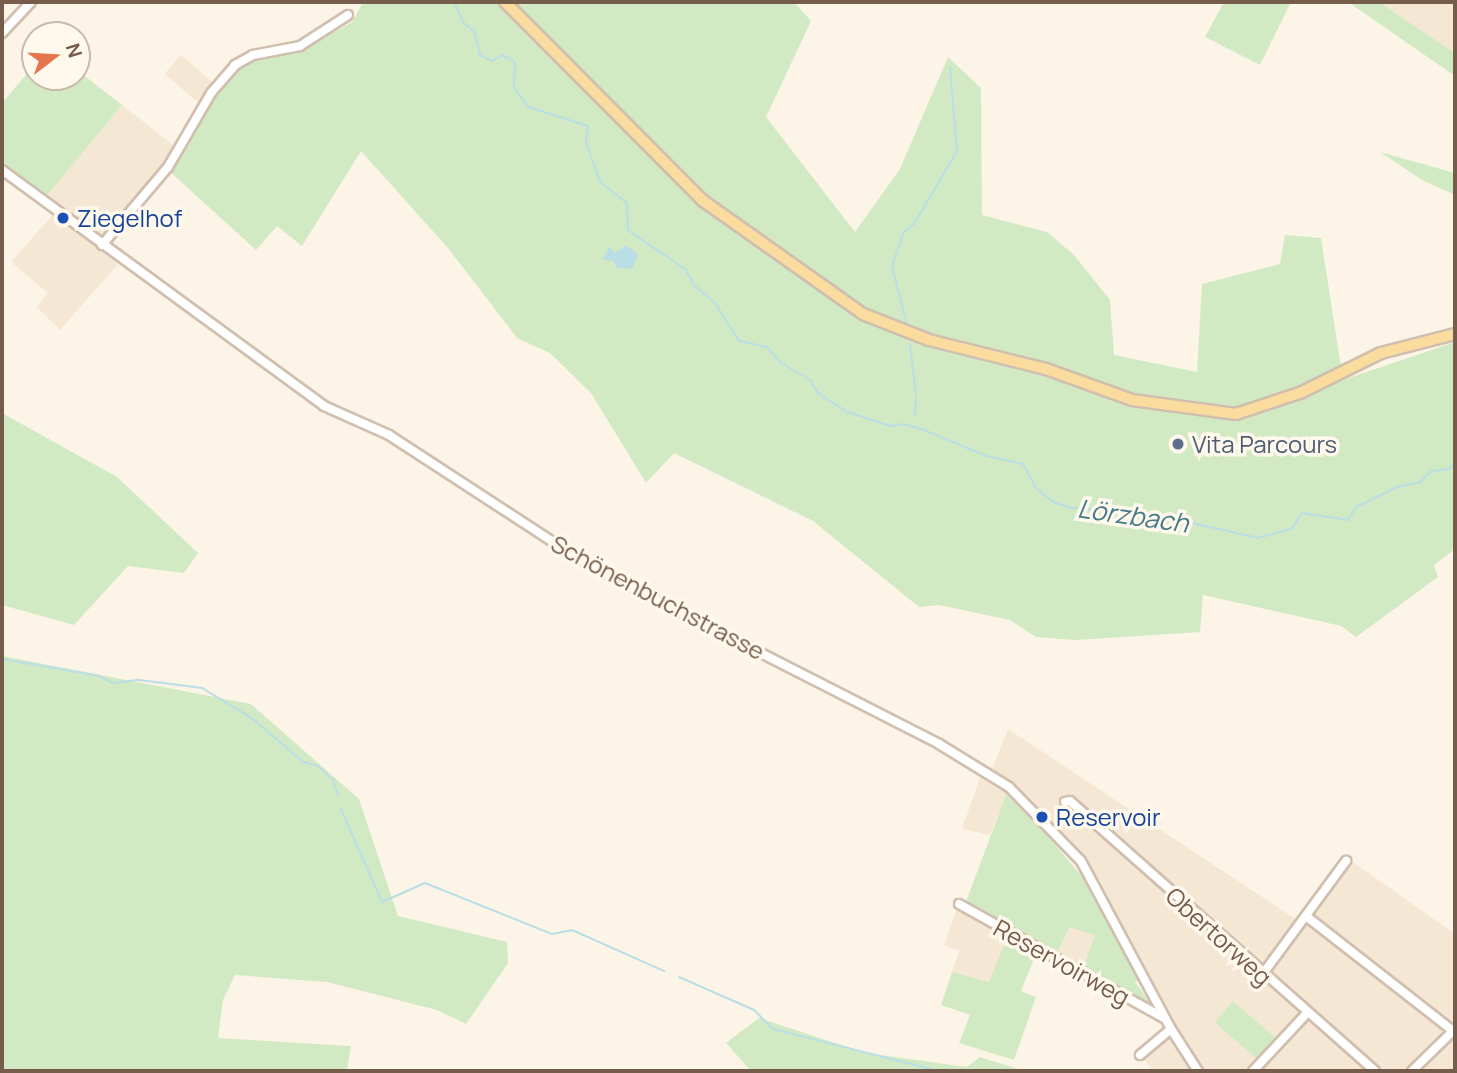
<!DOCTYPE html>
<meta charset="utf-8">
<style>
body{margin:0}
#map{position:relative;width:1457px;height:1073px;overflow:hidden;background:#fcf4e6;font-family:Manrope,sans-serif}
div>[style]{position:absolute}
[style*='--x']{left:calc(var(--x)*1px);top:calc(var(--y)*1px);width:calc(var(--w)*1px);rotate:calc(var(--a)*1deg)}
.residential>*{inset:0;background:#f4e7d4;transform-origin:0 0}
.green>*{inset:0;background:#d2eac4;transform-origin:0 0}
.water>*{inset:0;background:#badee6}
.stream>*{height:2px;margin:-1px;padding:0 1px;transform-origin:1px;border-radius:1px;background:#badee6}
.roads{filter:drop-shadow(2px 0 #d0bfaf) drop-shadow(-2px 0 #d0bfaf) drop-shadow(0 2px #d0bfaf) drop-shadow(0 -2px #d0bfaf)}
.minor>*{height:8px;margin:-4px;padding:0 4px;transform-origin:4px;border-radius:4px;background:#fff}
.major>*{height:10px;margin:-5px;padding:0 5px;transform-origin:5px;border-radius:5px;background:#fadc9f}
.dots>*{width:19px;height:19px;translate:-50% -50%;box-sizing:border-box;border:4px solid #fff8ec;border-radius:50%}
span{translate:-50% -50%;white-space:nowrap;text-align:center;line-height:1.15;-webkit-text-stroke:7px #fff8ec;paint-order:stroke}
.transit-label{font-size:24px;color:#164399}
.left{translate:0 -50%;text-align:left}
.service-label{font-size:24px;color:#4e5e75}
.street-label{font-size:24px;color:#755c4b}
.water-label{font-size:26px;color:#447a89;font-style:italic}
.frame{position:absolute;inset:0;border:4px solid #755c4b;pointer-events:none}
.north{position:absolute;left:21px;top:21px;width:70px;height:70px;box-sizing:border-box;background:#fff8ec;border:2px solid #c8baac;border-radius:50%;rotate:73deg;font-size:19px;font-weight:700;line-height:28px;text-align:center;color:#755c4b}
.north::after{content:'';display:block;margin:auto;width:24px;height:32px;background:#e5754c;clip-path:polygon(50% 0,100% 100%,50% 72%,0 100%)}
</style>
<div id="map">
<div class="residential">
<div style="clip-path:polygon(1379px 2px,1455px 2px,1455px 53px,1380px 3px)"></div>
<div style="left:181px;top:55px;width:48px;height:25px;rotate:41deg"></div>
<div style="clip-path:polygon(122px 105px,178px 149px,102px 246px,120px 262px,60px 330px,37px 307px,48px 293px,11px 262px,57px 210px,44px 199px)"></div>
<div style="clip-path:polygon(1008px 729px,1297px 920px,1343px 855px,1455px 934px,1455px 1071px,1154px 1071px,1140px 1055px,1171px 1029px,1081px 861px,1006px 796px,990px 835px,962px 829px,983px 769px,993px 767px)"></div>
<div style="clip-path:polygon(959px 904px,1010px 933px,989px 983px,952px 972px,959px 951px,944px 945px)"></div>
<div style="clip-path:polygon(1069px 926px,1095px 935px,1081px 973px,1055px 958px)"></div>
</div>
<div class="green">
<div style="clip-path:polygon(363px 2px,794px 2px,811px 21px,766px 117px,855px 232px,900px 169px,948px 57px,981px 88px,982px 215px,1047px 232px,1074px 255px,1110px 300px,1114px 355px,1197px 372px,1202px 284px,1280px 264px,1285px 235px,1321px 238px,1343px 380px,1455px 342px,1455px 549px,1434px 565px,1438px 577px,1356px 637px,1341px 626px,1203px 595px,1200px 632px,1075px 640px,1036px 637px,1010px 620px,939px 605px,919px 607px,813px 521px,674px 453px,646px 483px,591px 393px,550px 353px,517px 338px,448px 248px,361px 151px,302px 246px,277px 226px,256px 250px,167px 169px,217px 86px,245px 59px,299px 52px,352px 22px)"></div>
<div style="clip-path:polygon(1224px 2px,1291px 2px,1260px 65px,1205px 37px)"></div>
<div style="clip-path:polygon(1348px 2px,1379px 2px,1455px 53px,1455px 76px)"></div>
<div style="clip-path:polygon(35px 64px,35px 77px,77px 77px,77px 70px,122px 105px,44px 199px,2px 166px,2px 103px)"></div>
<div style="clip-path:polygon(1380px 152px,1455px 173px,1455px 195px,1422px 180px)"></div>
<div style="clip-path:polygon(2px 413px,117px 477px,198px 553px,184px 573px,128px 566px,74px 625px,2px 605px)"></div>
<div style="clip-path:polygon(2px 656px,251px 704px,359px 799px,398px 916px,507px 942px,508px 963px,466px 1024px,437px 1010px,327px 982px,235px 975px,223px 1000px,218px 1038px,351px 1046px,347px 1071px,2px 1071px)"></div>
<div style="clip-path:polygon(1006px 795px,1041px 828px,1085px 880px,1141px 979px,1135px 982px,1156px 1010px,1081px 973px,1095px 935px,1069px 927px,1055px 958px,1038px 949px,1021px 991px,1036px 997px,1014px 1060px,959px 1043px,970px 1015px,941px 1005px,952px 972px,989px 982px,1009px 933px,964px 907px)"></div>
<div style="left:1233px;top:1001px;width:60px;height:28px;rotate:41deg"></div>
<div style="clip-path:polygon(759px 1018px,865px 1053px,967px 1067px,980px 1057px,1024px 1071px,751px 1071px,726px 1043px)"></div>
</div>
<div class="water">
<div style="clip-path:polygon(626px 245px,638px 254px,632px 269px,617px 268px,613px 261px,603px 259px,609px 246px,615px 253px)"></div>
</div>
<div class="stream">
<div style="--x:454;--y:2;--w:23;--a:65"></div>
<div style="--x:464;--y:23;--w:13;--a:39"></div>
<div style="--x:474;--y:31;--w:25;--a:76"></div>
<div style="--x:480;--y:55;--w:13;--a:27"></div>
<div style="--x:492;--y:61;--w:12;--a:-31"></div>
<div style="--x:502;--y:55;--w:15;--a:28"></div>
<div style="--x:515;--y:62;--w:26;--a:92"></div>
<div style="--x:514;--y:88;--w:24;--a:52"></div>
<div style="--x:529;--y:107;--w:62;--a:17.9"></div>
<div style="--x:588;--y:126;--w:16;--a:97"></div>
<div style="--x:586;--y:142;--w:42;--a:70.7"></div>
<div style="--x:600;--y:182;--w:34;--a:38"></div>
<div style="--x:627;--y:203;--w:27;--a:88"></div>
<div style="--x:628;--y:230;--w:69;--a:34.4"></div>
<div style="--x:685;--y:269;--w:20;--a:60"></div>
<div style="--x:695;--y:286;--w:26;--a:40"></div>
<div style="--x:715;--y:303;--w:45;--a:57.7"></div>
<div style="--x:739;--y:341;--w:29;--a:12"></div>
<div style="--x:767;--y:347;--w:21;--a:49"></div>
<div style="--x:781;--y:363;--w:34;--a:30"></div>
<div style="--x:810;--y:380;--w:15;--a:58"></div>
<div style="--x:818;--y:393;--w:35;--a:33"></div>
<div style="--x:847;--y:412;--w:46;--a:17.7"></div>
<div style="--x:891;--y:426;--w:12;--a:-9"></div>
<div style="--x:903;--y:424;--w:20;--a:15"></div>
<div style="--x:922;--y:429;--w:69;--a:22.9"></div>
<div style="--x:986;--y:456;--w:38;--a:12"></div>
<div style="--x:1023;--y:464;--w:27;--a:62"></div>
<div style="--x:1036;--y:488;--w:22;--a:39"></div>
<div style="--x:1053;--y:502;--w:20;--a:18"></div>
<div style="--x:1072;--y:508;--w:85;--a:4.7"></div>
<div style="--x:1157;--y:515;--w:104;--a:12.8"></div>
<div style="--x:1258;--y:538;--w:35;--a:-15"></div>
<div style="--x:1292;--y:529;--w:19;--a:-58"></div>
<div style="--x:1302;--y:513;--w:47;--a:8.7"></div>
<div style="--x:1348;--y:520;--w:15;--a:-58"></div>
<div style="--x:1356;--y:507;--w:46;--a:-26"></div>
<div style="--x:1397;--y:487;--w:24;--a:-12"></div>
<div style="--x:1420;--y:482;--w:16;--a:-43"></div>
<div style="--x:1432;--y:471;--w:17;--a:-7"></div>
<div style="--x:1449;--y:469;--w:9;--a:-49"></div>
<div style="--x:907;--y:324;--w:60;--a:-104.5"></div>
<div style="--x:892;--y:266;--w:36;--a:-71"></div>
<div style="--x:904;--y:232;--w:13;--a:-39"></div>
<div style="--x:914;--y:224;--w:85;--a:-59.5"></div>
<div style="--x:957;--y:151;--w:84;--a:-94.8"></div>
<div style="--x:910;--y:345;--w:48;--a:82.9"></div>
<div style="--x:915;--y:415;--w:18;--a:-87"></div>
<div style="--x:2;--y:659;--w:98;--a:9.9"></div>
<div style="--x:99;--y:676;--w:16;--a:27"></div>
<div style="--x:113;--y:683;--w:26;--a:-7"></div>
<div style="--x:139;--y:680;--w:64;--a:7.2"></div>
<div style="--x:202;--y:688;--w:60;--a:31.3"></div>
<div style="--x:253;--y:719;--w:66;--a:40.7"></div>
<div style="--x:303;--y:762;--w:16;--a:15"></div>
<div style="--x:318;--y:766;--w:21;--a:43"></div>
<div style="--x:333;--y:780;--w:16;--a:72"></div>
<div style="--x:341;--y:809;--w:102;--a:66.2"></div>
<div style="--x:382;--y:902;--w:47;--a:-23.8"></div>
<div style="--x:425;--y:883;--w:137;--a:21.9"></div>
<div style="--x:552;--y:934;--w:20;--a:-11"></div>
<div style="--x:572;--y:930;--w:101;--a:24"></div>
<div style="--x:679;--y:977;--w:82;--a:23.7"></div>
<div style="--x:754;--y:1010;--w:27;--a:45"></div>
<div style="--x:773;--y:1029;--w:171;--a:14.2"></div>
<div style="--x:1013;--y:1071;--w:13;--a:0"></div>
</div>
<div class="roads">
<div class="minor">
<div style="--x:2;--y:33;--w:42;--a:-46.9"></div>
<div style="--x:2;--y:170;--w:399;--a:36.2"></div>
<div style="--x:324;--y:406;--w:71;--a:24"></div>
<div style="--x:389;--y:435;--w:240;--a:33.1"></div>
<div style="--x:590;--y:566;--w:392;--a:27"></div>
<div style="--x:939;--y:744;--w:82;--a:31.6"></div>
<div style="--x:1009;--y:787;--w:103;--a:45.8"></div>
<div style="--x:1081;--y:861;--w:191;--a:61.8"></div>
<div style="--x:1171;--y:1029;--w:50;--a:57.3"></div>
<div style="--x:102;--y:245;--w:102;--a:-49.8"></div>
<div style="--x:168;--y:167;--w:86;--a:-59.8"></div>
<div style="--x:211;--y:93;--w:37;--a:-49"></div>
<div style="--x:235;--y:65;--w:21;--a:-29"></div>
<div style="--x:253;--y:55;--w:48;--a:-10.8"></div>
<div style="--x:300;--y:46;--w:57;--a:-32.9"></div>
<div style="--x:1065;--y:802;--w:5;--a:-11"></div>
<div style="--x:1070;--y:801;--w:407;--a:41.5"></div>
<div style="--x:959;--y:904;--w:235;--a:29.1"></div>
<div style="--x:1306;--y:916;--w:187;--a:38"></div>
<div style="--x:1262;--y:975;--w:142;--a:-53.6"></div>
<div style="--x:1140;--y:1055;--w:40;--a:-40"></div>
<div style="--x:1253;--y:1071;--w:79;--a:-47"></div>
<div style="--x:1412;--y:1071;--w:60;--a:-44.3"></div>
</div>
<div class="major">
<div style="--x:505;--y:2;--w:279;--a:45.1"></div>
<div style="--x:702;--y:200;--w:197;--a:35.3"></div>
<div style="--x:863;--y:314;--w:71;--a:21.5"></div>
<div style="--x:929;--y:340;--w:121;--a:13.9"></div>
<div style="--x:1046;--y:369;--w:91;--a:19.8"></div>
<div style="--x:1132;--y:400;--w:105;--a:7.7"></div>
<div style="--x:1236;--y:414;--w:70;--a:-18.4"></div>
<div style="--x:1302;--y:392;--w:88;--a:-26.3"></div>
<div style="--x:1381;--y:353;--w:76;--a:-14.4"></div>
</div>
</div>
<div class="dots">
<div style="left:63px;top:218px;background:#1a4fb4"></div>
<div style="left:1178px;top:444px;background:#5c6f8a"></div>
<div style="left:1042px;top:817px;background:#1a4fb4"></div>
</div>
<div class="transit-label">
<span class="left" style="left:77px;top:218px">Ziegelhof</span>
<span class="left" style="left:1056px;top:817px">Reservoir</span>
</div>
<div class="service-label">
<span class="left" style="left:1192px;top:444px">Vita Parcours</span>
</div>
<div class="street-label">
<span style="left:658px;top:597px;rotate:28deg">Schönenbuchstrasse</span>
<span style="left:1219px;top:936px;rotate:42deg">Obertorweg</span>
<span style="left:1062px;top:962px;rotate:29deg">Reservoirweg</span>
</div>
<div class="water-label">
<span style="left:1133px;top:516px;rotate:8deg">Lörzbach</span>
</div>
<div class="frame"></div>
<div class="north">N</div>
</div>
